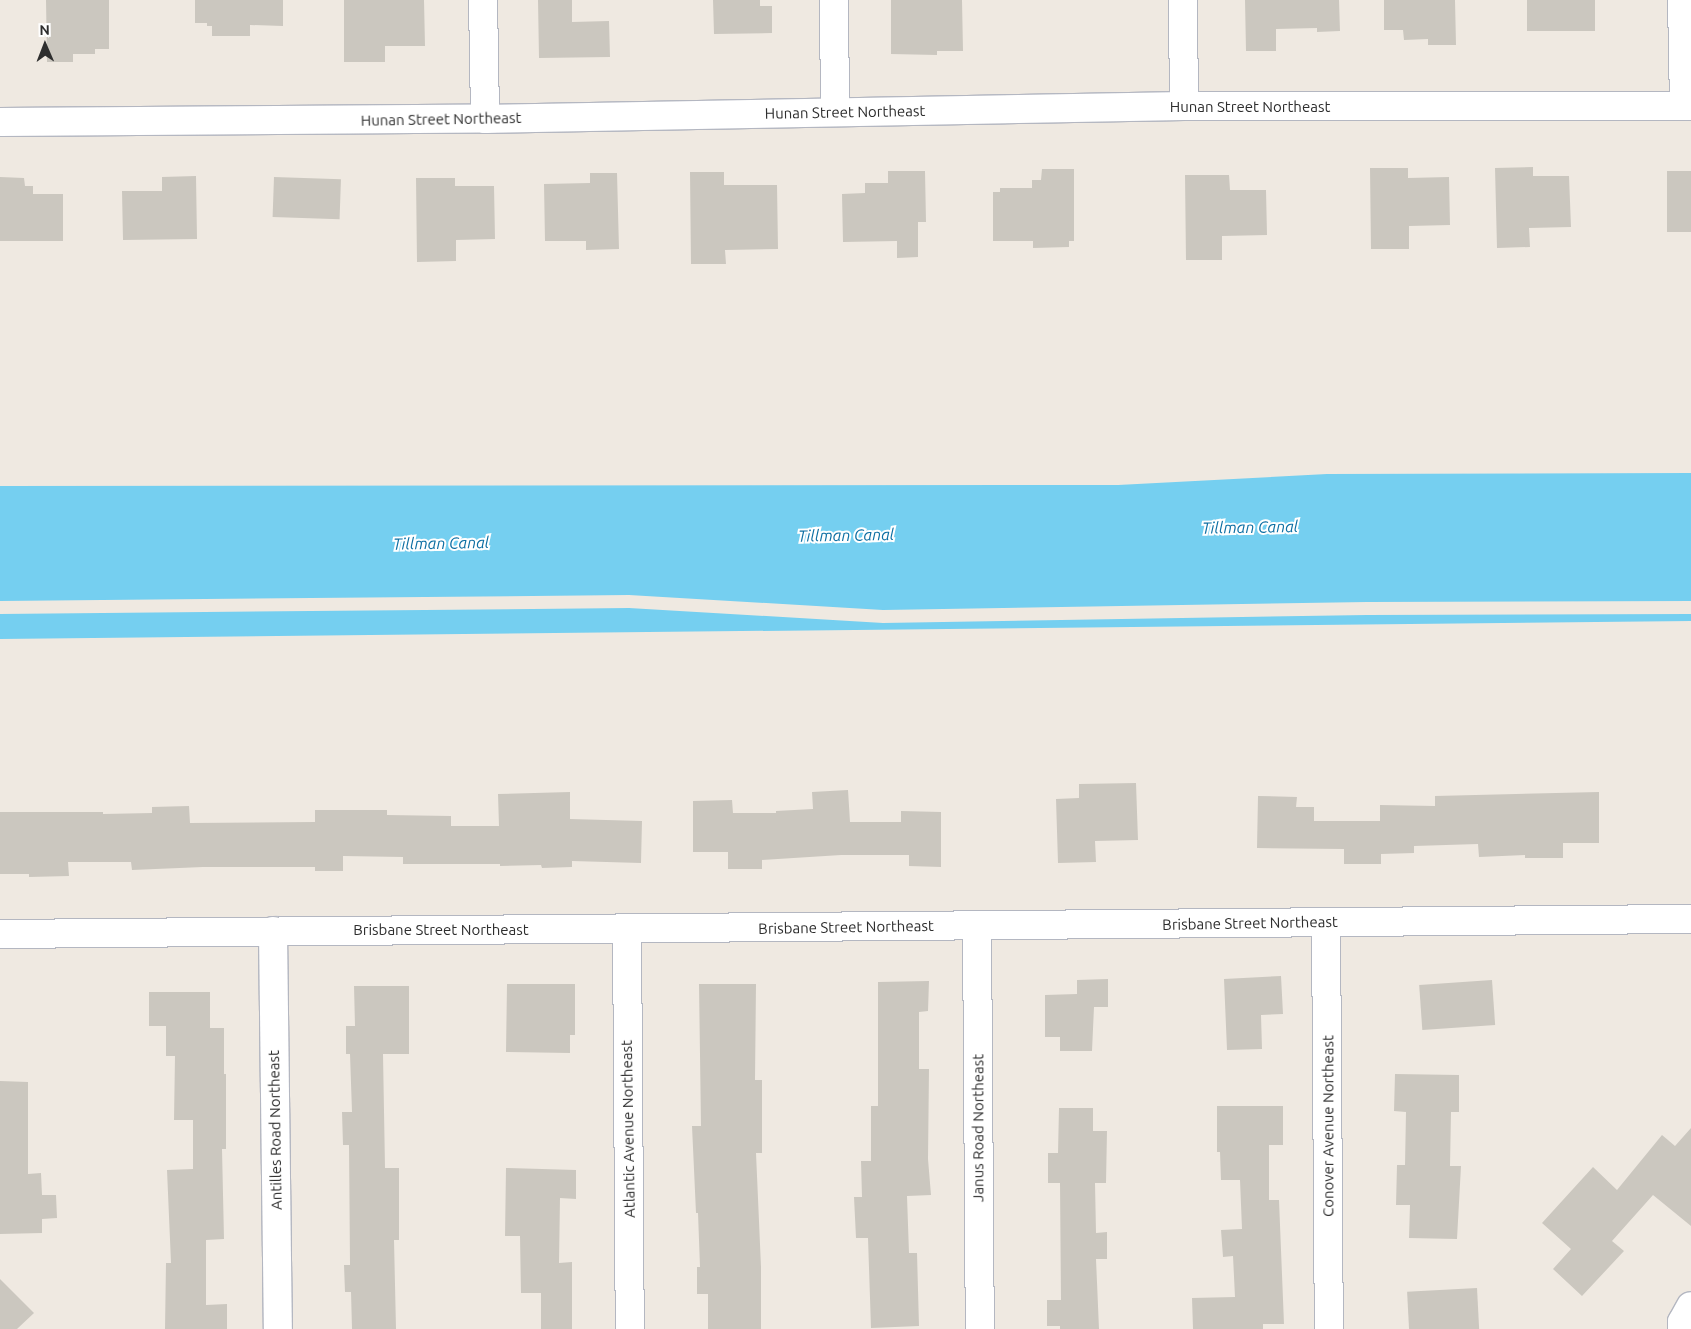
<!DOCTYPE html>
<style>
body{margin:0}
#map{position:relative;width:1691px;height:1329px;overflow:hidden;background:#efe9e1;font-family:Ubuntu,sans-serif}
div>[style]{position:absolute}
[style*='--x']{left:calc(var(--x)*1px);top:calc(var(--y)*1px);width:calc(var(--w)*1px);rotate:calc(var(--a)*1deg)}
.water>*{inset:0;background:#75cff0}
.building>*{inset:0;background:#cbc7bf;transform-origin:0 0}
.roads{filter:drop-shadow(1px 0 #b4b7c1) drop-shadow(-1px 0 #b4b7c1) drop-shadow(0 1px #b4b7c1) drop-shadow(0 -1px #b4b7c1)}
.street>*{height:28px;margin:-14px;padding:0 14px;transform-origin:14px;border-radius:14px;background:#fff}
span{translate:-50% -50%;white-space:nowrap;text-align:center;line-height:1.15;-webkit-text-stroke:4px #fff;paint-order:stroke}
.street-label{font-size:15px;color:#2e2e2e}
.water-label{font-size:16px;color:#0d6fa3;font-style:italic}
.north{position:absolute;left:20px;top:20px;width:50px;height:50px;-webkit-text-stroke:4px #fff;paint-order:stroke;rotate:359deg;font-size:14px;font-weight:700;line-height:20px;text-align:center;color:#2e2e2e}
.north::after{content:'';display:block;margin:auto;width:18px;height:22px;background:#2e2e2e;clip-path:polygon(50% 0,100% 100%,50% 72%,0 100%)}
</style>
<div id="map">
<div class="water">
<div style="clip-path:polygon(1691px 473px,1691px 601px,1367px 602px,883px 610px,629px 595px,0 601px,0 486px,1118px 485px,1327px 474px)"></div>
<div style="clip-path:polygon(629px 608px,883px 623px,1367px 615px,1691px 614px,1691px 621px,0 639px,0 614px)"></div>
</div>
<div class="building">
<div style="clip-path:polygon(46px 0,109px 0,109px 49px,95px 49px,95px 54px,73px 54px,73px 62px,47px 62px)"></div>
<div style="clip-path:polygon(195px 0,283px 0,283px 26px,250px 25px,250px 36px,212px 36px,212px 26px,207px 26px,207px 23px,195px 23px)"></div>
<div style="clip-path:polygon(344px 0,424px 0,425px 46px,385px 46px,385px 62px,344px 62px)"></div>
<div style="clip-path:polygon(538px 0,572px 0,572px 22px,609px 21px,610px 57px,539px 58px)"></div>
<div style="clip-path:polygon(713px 0,760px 0,760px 6px,772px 6px,772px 33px,714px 34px)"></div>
<div style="clip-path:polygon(891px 0,962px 0,963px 51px,937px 51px,937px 55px,891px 54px)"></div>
<div style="clip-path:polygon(1245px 0,1339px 0,1340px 31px,1317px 32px,1317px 28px,1276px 29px,1276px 51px,1246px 51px)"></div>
<div style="clip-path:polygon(1384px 0,1455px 0,1456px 45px,1428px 45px,1428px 39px,1404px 40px,1403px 30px,1384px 30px)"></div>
<div style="left:1527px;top:0;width:68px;height:31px"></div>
<div style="clip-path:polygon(1533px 167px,1533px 176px,1569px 176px,1571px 227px,1529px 228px,1530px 247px,1497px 248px,1495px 168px)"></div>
<div style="clip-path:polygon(1370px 168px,1408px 168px,1408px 178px,1449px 177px,1450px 225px,1409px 226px,1409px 249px,1371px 249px)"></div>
<div style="clip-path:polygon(1042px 169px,1074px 169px,1074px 241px,1069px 241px,1069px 247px,1033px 248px,1033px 241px,993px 241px,993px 192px,1000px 192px,1000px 188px,1032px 188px,1032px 180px,1041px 180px)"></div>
<div style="clip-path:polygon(888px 171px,925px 171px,926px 222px,918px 222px,918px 257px,897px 258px,897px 241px,843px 242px,842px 194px,865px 193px,865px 183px,888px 183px)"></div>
<div style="left:1691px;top:171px;width:61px;height:24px;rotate:90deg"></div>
<div style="clip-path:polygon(690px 172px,724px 172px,724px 185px,777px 185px,778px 249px,725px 250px,726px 264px,691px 264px)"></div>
<div style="clip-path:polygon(590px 173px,617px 173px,619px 249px,586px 250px,586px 241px,545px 241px,544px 184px,590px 183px)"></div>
<div style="clip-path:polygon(1185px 175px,1229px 175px,1230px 190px,1266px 190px,1267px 235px,1222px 236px,1222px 260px,1186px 260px)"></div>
<div style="clip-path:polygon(196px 176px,197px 239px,123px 240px,122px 191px,162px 191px,162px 177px)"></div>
<div style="clip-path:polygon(0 177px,24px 178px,25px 186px,33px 186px,33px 194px,63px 194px,63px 241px,0 241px)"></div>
<div style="left:274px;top:177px;width:67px;height:40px;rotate:2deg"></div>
<div style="clip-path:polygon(416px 178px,455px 178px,455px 186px,494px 186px,495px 239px,456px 240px,456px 261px,417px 262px)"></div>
<div style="clip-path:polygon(1136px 783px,1138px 840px,1095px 841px,1096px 862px,1058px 863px,1056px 799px,1079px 798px,1079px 784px)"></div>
<div style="clip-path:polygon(848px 790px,850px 822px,901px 822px,901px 811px,941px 812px,941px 867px,909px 866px,909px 855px,841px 855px,762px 860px,762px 869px,728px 869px,728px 852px,693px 852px,693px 801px,732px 800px,733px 813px,776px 813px,776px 811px,813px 809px,812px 792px)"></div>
<div style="clip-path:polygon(570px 792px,570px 819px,642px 821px,641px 863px,572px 861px,572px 867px,542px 868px,541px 865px,500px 866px,500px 864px,403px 864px,403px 857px,343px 856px,343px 871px,315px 871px,315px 867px,203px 867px,132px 870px,131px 862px,68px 862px,69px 876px,29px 877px,29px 874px,0 874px,0 812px,103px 812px,103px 814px,152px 813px,152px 807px,189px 806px,190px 823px,315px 822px,315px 810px,387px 810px,387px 815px,451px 816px,451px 826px,499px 826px,498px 794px)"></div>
<div style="clip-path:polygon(1599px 792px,1599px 843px,1563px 843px,1563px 858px,1525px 858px,1525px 855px,1479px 857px,1478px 844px,1414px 846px,1414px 853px,1381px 854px,1381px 864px,1344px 864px,1344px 849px,1257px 848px,1258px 796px,1297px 797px,1296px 807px,1314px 807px,1314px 821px,1380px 821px,1380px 805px,1435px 806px,1435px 796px)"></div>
<div style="clip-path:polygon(1281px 976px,1283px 1014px,1261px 1015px,1262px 1049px,1227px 1050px,1224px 979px)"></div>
<div style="clip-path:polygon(1108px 979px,1108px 1007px,1094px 1007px,1092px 1051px,1060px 1051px,1060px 1037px,1045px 1037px,1045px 995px,1077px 994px,1077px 980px)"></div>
<div style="left:1492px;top:980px;width:45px;height:73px;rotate:86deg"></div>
<div style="clip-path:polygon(929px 981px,928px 1011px,919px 1012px,919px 1069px,929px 1069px,928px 1159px,931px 1195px,907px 1196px,909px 1253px,917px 1253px,919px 1326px,871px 1328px,868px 1238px,856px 1238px,854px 1197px,862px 1197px,861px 1161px,871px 1161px,871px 1106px,878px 1106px,878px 982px)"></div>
<div style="clip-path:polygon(507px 984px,575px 984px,575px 1035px,570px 1035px,570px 1053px,506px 1052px)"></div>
<div style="clip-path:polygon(699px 984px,756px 984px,755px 1080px,762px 1080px,762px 1153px,756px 1153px,761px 1267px,761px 1329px,708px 1329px,708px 1294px,697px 1294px,697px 1267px,700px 1267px,698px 1213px,696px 1213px,692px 1126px,701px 1126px)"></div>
<div style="clip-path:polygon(354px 986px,409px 986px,409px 1054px,383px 1054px,385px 1168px,399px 1168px,399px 1240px,394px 1240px,396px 1329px,352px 1329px,351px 1292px,345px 1292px,344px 1265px,350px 1265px,349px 1145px,343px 1145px,342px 1112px,352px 1112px,350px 1054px,346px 1054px,346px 1026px,355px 1026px)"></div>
<div style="clip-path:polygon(149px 992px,210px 992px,210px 1028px,224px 1028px,224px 1074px,226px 1074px,226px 1149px,222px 1149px,224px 1239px,206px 1240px,206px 1305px,227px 1304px,227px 1329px,165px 1329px,166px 1263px,171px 1263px,167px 1170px,193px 1169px,193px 1120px,174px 1120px,175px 1056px,166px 1056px,166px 1026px,149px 1026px)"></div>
<div style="clip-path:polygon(1395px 1074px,1459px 1075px,1459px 1112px,1451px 1112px,1450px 1166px,1461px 1166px,1457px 1239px,1409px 1238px,1410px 1205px,1396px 1205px,1397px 1165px,1405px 1165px,1406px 1112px,1394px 1111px)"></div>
<div style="clip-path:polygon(0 1081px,28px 1082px,28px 1174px,41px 1173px,42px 1195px,56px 1195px,57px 1218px,42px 1219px,42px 1233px,0 1234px)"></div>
<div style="clip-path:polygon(1217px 1106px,1283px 1106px,1283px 1145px,1269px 1145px,1269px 1200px,1279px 1200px,1284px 1324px,1263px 1324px,1263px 1329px,1193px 1329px,1192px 1298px,1235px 1297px,1233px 1256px,1223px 1257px,1221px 1230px,1242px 1229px,1240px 1180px,1221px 1180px,1220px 1152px,1217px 1152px)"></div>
<div style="clip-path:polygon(1059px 1108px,1093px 1108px,1093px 1131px,1107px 1131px,1106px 1183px,1095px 1183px,1096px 1233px,1107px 1232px,1107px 1259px,1096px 1259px,1099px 1329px,1060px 1329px,1060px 1326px,1047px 1326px,1047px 1300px,1061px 1300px,1060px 1183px,1048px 1183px,1048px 1153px,1058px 1153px)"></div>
<div style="clip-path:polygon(1691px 1128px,1691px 1226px,1653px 1195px,1612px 1241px,1624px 1251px,1582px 1296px,1553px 1269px,1571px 1249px,1542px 1223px,1593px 1167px,1617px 1190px,1662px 1135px,1675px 1146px)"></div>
<div style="clip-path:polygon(506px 1168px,576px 1170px,576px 1199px,560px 1198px,559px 1263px,572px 1262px,572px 1329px,541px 1329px,541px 1293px,521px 1293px,520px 1236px,505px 1236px)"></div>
<div style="clip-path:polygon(0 1279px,34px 1313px,17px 1329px,0 1329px)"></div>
<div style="left:1477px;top:1288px;width:41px;height:70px;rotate:87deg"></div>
</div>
<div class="roads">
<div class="street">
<div style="--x:483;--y:0;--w:119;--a:89"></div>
<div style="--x:834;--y:0;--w:112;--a:89.5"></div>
<div style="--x:1183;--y:0;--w:106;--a:89.5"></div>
<div style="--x:1682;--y:0;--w:106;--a:88.9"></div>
<div style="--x:0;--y:122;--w:485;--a:-0.4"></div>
<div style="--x:485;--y:119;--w:699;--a:-1.07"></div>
<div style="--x:1184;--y:106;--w:507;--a:0"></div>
<div style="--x:1326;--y:922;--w:407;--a:89.6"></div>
<div style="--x:977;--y:926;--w:403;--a:89.6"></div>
<div style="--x:627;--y:930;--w:399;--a:89.6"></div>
<div style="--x:273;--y:931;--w:398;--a:89.3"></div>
<div style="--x:0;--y:934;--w:1691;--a:-0.51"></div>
<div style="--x:1682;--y:1329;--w:7;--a:-90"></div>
<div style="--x:1682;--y:1322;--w:18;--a:-61"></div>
</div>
</div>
<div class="street-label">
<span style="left:1250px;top:107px">Hunan Street Northeast</span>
<span style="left:845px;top:112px;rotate:-1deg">Hunan Street Northeast</span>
<span style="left:441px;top:119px;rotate:-1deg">Hunan Street Northeast</span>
<span style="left:1250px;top:923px;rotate:-1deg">Brisbane Street Northeast</span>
<span style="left:846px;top:927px;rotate:-1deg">Brisbane Street Northeast</span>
<span style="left:441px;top:930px">Brisbane Street Northeast</span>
<span style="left:1328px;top:1126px;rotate:-90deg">Conover Avenue Northeast</span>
<span style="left:978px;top:1128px;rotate:-90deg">Janus Road Northeast</span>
<span style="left:628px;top:1129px;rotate:-91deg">Atlantic Avenue Northeast</span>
<span style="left:275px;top:1130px;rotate:-91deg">Antilles Road Northeast</span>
</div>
<div class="water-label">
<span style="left:1250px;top:527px;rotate:-1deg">Tillman Canal</span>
<span style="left:846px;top:535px;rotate:-1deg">Tillman Canal</span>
<span style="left:441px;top:543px;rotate:-1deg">Tillman Canal</span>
</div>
<div class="north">N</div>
</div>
